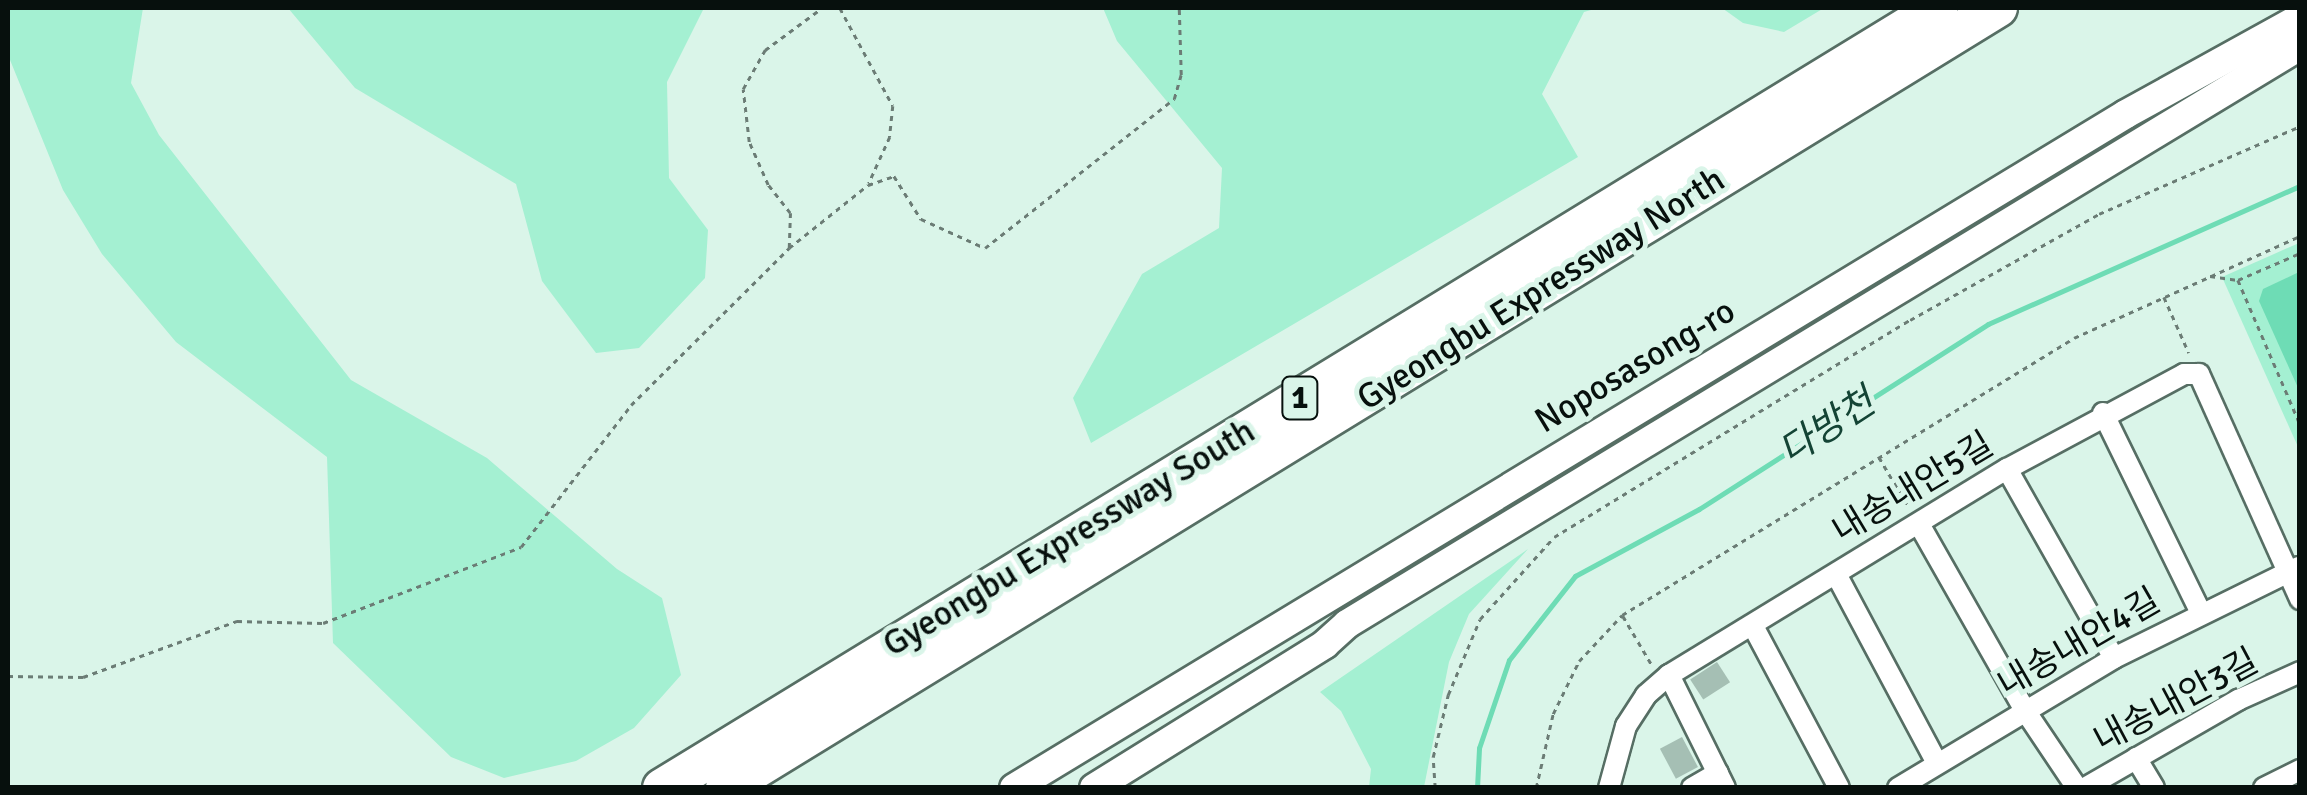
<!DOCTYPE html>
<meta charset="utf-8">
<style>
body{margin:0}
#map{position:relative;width:2307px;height:795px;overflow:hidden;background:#daf5e9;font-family:Signika,"Noto Sans KR",sans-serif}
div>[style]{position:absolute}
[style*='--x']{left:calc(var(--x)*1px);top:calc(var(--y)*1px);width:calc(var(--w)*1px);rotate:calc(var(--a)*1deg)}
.green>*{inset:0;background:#a4f0d2}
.water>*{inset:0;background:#6edcb5}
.stream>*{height:5px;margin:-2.5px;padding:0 2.5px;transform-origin:2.5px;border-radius:2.5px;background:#6edcb5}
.building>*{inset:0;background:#a5bfb4;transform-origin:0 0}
.path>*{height:2.5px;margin-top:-1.25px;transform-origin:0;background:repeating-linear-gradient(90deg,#6b7c75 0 5px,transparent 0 10px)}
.roads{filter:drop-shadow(2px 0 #566e64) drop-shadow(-2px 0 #566e64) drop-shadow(0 2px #566e64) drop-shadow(0 -2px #566e64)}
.minor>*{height:20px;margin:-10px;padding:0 10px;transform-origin:10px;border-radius:10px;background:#fff}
.secondary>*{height:28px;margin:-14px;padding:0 14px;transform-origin:14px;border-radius:14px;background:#fff}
.motorway>*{height:38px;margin:-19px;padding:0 19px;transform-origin:19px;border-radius:19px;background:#fff}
span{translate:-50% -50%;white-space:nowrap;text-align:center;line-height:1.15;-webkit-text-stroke:10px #daf5e9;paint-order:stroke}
.shield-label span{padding:2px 8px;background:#daf5e9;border:2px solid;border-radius:8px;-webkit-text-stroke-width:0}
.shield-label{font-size:32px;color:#07100d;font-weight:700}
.street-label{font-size:35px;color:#07100d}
.water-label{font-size:38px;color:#144435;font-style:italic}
.frame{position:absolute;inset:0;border:10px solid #07100d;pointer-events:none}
</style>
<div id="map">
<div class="green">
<div style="clip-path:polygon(8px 8px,143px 8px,131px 83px,159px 135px,351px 380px,487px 458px,617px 569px,662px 598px,681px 675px,634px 728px,576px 761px,504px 778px,451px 757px,333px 643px,327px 457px,176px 342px,102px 254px,63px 190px,8px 55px)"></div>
<div style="clip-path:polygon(288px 8px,704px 8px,667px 82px,669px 178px,708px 230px,705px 278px,639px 348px,596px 353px,542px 281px,516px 184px,355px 88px)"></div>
<div style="clip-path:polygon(1103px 8px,1598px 8px,1584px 12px,1542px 94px,1578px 157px,1091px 443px,1073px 398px,1142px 274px,1219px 228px,1222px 168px,1117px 41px)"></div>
<div style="clip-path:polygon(1722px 8px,1824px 8px,1784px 32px,1743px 23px)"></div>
<div style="clip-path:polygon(2299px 243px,2299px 449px,2222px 277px)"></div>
<div style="clip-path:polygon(1528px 549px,1469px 614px,1449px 662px,1424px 787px,1369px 787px,1371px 769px,1341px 711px,1320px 692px)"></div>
</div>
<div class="water">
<div style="clip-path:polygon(2299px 272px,2299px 390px,2259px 301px,2263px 289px)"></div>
</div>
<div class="stream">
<div style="--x:1477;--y:788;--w:40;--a:-87.1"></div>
<div style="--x:1479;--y:748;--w:93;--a:-71.2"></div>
<div style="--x:1509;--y:660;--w:107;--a:-51.8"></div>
<div style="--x:1575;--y:576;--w:141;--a:-28.4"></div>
<div style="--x:1699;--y:509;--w:343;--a:-32.6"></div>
<div style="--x:1988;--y:324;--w:341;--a:-23.9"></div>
</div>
<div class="building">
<div style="left:1717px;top:662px;width:24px;height:32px;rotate:57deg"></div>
<div style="left:1682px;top:737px;width:34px;height:25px;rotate:62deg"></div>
</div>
<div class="path">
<div style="--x:840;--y:8;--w:111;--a:61.6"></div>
<div style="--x:893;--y:106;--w:31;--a:96"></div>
<div style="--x:890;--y:137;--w:51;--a:114.5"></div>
<div style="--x:789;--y:248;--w:35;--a:-88"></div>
<div style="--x:790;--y:213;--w:36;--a:-128"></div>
<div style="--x:768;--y:185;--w:47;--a:-113.8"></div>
<div style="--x:749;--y:142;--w:53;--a:-96.5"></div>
<div style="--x:743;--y:89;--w:45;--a:-60.6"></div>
<div style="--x:765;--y:50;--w:71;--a:-36.4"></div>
<div style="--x:2210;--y:276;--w:28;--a:8"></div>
<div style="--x:2238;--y:280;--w:68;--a:-23.5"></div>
<div style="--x:2238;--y:280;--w:157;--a:66.7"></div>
<div style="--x:2164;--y:297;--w:61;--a:65.9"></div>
<div style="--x:1879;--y:457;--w:57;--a:59.4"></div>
<div style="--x:1623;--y:616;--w:57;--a:59.4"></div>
<div style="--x:8;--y:676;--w:75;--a:0.8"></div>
<div style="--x:83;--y:677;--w:164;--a:-20"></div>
<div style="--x:237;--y:621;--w:86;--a:1.3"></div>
<div style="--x:323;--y:623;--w:212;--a:-21"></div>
<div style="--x:521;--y:547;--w:180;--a:-52.2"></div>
<div style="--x:631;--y:405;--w:223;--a:-44.8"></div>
<div style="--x:789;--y:248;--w:101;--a:-38.6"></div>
<div style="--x:868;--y:185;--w:28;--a:-19"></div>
<div style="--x:894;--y:176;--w:51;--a:57.9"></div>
<div style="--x:921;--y:219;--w:70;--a:24.4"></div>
<div style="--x:985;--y:248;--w:241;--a:-38.3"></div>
<div style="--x:1174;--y:99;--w:25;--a:-74"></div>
<div style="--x:1181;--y:75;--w:67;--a:-91.7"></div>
<div style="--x:1435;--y:788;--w:31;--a:-94"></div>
<div style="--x:1433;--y:757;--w:64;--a:-76.4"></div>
<div style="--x:1448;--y:695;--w:82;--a:-67.2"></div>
<div style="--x:1480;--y:619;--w:110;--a:-47.9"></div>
<div style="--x:1554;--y:537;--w:417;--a:-31.4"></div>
<div style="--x:1910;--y:320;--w:217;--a:-29.3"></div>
<div style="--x:2099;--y:214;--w:219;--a:-23.6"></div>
<div style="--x:1536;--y:788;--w:76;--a:-77.1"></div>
<div style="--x:1553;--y:714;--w:59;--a:-63.9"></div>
<div style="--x:1579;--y:661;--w:63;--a:-46.9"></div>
<div style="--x:1622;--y:615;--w:530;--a:-31.5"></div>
<div style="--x:2074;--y:338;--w:248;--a:-24.3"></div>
</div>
<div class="roads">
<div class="minor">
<div style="--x:2103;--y:413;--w:220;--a:63.9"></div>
<div style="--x:2007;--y:469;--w:217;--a:60.5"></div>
<div style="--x:1919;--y:524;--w:216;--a:60.4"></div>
<div style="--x:2026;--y:712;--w:92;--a:56.1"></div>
<div style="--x:1836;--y:574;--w:214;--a:61.9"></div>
<div style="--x:1753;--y:626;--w:183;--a:62"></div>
<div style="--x:1669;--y:675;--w:126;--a:63.6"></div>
<div style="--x:2136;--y:758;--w:35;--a:59"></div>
<div style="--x:1609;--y:788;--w:64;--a:-74.7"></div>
<div style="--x:1626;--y:726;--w:37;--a:-57"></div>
<div style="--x:1646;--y:695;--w:30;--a:-41"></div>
<div style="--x:1669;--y:675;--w:396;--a:-31.4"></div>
<div style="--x:2007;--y:469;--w:201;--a:-28.2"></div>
<div style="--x:2184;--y:374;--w:15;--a:0"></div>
<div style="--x:2199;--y:374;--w:247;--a:65.8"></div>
<div style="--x:1692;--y:788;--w:30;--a:-30"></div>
<div style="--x:1898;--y:788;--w:252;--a:-31"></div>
<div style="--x:2114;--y:658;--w:206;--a:-26.2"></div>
<div style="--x:2085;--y:788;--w:177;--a:-29.9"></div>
<div style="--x:2238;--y:700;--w:68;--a:-24.3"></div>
<div style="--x:2264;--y:788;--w:40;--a:-26.6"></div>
</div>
<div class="secondary">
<div style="--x:1014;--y:788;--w:1300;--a:-31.22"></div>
<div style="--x:2126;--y:114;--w:199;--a:-28.9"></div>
<div style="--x:1094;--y:788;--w:272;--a:-31.9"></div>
<div style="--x:1325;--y:644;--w:30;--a:-42"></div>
<div style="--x:1347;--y:624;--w:1115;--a:-31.24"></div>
</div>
<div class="motorway">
<div style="--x:662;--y:788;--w:1496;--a:-31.44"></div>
<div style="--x:725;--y:788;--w:1493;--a:-31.5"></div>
</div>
</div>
<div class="shield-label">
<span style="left:1300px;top:398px">1</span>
</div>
<div class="street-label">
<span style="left:1541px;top:289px;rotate:-32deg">Gyeongbu Expressway North</span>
<span style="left:1635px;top:366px;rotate:-31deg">Noposasong-ro</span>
<span style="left:1913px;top:488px;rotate:-31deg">내송내안5길</span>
<span style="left:1069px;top:538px;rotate:-31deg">Gyeongbu Expressway South</span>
<span style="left:2079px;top:643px;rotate:-30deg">내송내안4길</span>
<span style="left:2176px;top:701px;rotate:-28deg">내송내안3길</span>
</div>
<div class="water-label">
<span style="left:1827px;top:427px;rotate:-33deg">다방천</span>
</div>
<div class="frame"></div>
</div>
